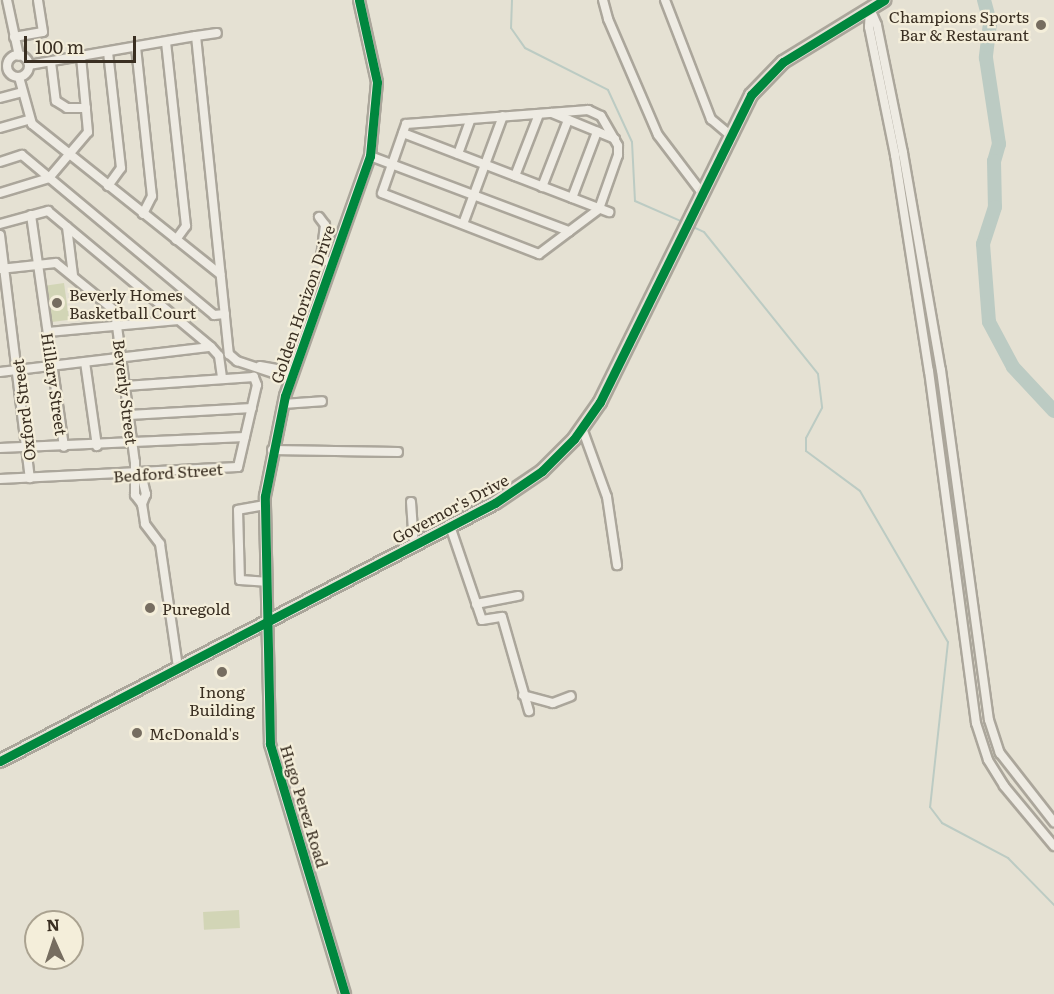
<!DOCTYPE html>
<style>
body{margin:0}
#map{position:relative;width:1054px;height:994px;overflow:hidden;background:#e5e1d3;font-family:Literata,serif}
div>[style]{position:absolute}
[style*='--x']{left:calc(var(--x)*1px);top:calc(var(--y)*1px);width:calc(var(--w)*1px);rotate:calc(var(--a)*1deg)}
.green>*{inset:0;background:#d2d5b6;transform-origin:0 0}
.stream>*{height:2px;margin:-1px;padding:0 1px;transform-origin:1px;border-radius:1px;background:#bccbc3}
.river>*{height:14px;margin:-7px;padding:0 7px;transform-origin:7px;border-radius:7px;background:#bccbc3}
.roads{filter:drop-shadow(2px 0 #aba69b) drop-shadow(-2px 0 #aba69b) drop-shadow(0 2px #aba69b) drop-shadow(0 -2px #aba69b)}
.street>*{height:8px;margin:-4px;padding:0 4px;transform-origin:4px;border-radius:4px;background:#eeebe3}
.street>.ring{margin:-4px;padding:0;box-sizing:content-box;background:none;border:8px solid #eeebe3;border-radius:50%}
.secondary>*{height:10px;margin:-5px;padding:0 5px;transform-origin:5px;border-radius:5px;background:#eeebe3}
.primary>*{height:12px;margin:-6px;padding:0 6px;transform-origin:6px;border-radius:6px;background:#e5e1d6}
.cycleway>*{height:9px;margin:-4.5px;padding:0 4.5px;transform-origin:4.5px;border-radius:4.5px;background:#00873e}
.dots>*{width:16px;height:16px;translate:-50% -50%;box-sizing:border-box;border:3px solid #f4eeda;border-radius:50%}
span{translate:-50% -50%;white-space:nowrap;text-align:center;line-height:1.15;-webkit-text-stroke:4.5px #f4eeda;paint-order:stroke}
.poi-label{font-size:16px;color:#3a2f22}
.right{translate:-100% -50%;text-align:right}
.left{translate:0 -50%;text-align:left}
.street-label{font-size:16px;color:#3a2f22}
.north{position:absolute;left:24px;top:910px;width:60px;height:60px;box-sizing:border-box;background:#f4eeda;border:2px solid #aaa290;border-radius:50%;rotate:357deg;font-size:16px;font-weight:700;line-height:24px;text-align:center;color:#3a2f22}
.north::after{content:'';display:block;margin:auto;width:21px;height:27px;background:#766d60;clip-path:polygon(50% 0,100% 100%,50% 72%,0 100%)}
.scale{position:absolute;left:24px;top:36px;width:112px;height:27px;box-sizing:border-box;border:3px solid #3a2f22;border-top:0;padding-left:8px;font-size:18px;line-height:21px;white-space:nowrap;color:#3a2f22;-webkit-text-stroke:4px #f4eeda;paint-order:stroke}
</style>
<div id="map">
<div class="green">
<div style="left:64px;top:283px;width:37px;height:19px;rotate:82deg"></div>
<div style="left:239px;top:910px;width:18px;height:36px;rotate:87deg"></div>
</div>
<div class="stream">
<div style="--x:512;--y:0;--w:28;--a:92"></div>
<div style="--x:511;--y:28;--w:24;--a:55"></div>
<div style="--x:525;--y:48;--w:93;--a:26.8"></div>
<div style="--x:608;--y:90;--w:57;--a:65.2"></div>
<div style="--x:632;--y:142;--w:59;--a:87.1"></div>
<div style="--x:635;--y:201;--w:52;--a:23.6"></div>
<div style="--x:691;--y:226;--w:14;--a:25"></div>
<div style="--x:704;--y:232;--w:182;--a:51.2"></div>
<div style="--x:818;--y:374;--w:34;--a:83"></div>
<div style="--x:822;--y:408;--w:34;--a:118"></div>
<div style="--x:806;--y:438;--w:13;--a:90"></div>
<div style="--x:806;--y:451;--w:67;--a:36.5"></div>
<div style="--x:860;--y:491;--w:175;--a:59.8"></div>
<div style="--x:948;--y:642;--w:166;--a:96.2"></div>
<div style="--x:930;--y:807;--w:20;--a:53"></div>
<div style="--x:942;--y:823;--w:75;--a:27.9"></div>
<div style="--x:1008;--y:858;--w:66;--a:45.6"></div>
</div>
<div class="river">
<div style="--x:984;--y:0;--w:24;--a:75"></div>
<div style="--x:990;--y:23;--w:35;--a:97"></div>
<div style="--x:986;--y:58;--w:87;--a:81.4"></div>
<div style="--x:999;--y:144;--w:18;--a:106"></div>
<div style="--x:994;--y:161;--w:46;--a:88.8"></div>
<div style="--x:995;--y:207;--w:39;--a:108"></div>
<div style="--x:983;--y:244;--w:78;--a:85.6"></div>
<div style="--x:989;--y:322;--w:51;--a:61.9"></div>
<div style="--x:1013;--y:367;--w:60;--a:47"></div>
</div>
<div class="roads">
<div class="street">
<div style="--x:7;--y:0;--w:57;--a:77.9"></div>
<div style="--x:603;--y:0;--w:20;--a:75"></div>
<div style="--x:608;--y:19;--w:126;--a:66.7"></div>
<div style="--x:658;--y:135;--w:73;--a:52.8"></div>
<div style="--x:665;--y:0;--w:128;--a:68.9"></div>
<div style="--x:711;--y:119;--w:25;--a:40"></div>
<div style="--x:870;--y:8;--w:19;--a:93"></div>
<div style="--x:869;--y:27;--w:131;--a:78.5"></div>
<div style="--x:895;--y:155;--w:219;--a:81.1"></div>
<div style="--x:929;--y:371;--w:355;--a:82.4"></div>
<div style="--x:976;--y:723;--w:39;--a:72"></div>
<div style="--x:988;--y:760;--w:31;--a:58"></div>
<div style="--x:1004;--y:786;--w:78;--a:50.2"></div>
<div style="--x:870;--y:9;--w:17;--a:66"></div>
<div style="--x:877;--y:25;--w:131;--a:78.5"></div>
<div style="--x:903;--y:153;--w:220;--a:80.1"></div>
<div style="--x:941;--y:370;--w:353;--a:82.2"></div>
<div style="--x:989;--y:720;--w:35;--a:72"></div>
<div style="--x:1000;--y:753;--w:88;--a:52"></div>
<div style="--x:196;--y:36;--w:21;--a:-8"></div>
<div style="--x:14;--y:37;--w:29;--a:-10"></div>
<div style="--x:43;--y:32;--w:32;--a:-99"></div>
<div style="--x:166;--y:42;--w:185;--a:83.8"></div>
<div style="--x:186;--y:226;--w:17;--a:126"></div>
<div style="--x:136;--y:47;--w:150;--a:83.9"></div>
<div style="--x:152;--y:196;--w:20;--a:117"></div>
<div class="ring" style="left:7px;top:55px;width:14px;height:14px"></div>
<div style="--x:51;--y:62;--w:39;--a:83"></div>
<div style="--x:56;--y:101;--w:13;--a:32"></div>
<div style="--x:67;--y:108;--w:19;--a:0"></div>
<div style="--x:29;--y:65;--w:169;--a:-9.9"></div>
<div style="--x:196;--y:36;--w:320;--a:84.1"></div>
<div style="--x:229;--y:354;--w:11;--a:41"></div>
<div style="--x:237;--y:361;--w:57;--a:18.4"></div>
<div style="--x:19;--y:77;--w:49;--a:74.5"></div>
<div style="--x:32;--y:124;--w:241;--a:38.6"></div>
<div style="--x:0;--y:98;--w:23;--a:-15"></div>
<div style="--x:588;--y:110;--w:14;--a:25"></div>
<div style="--x:601;--y:116;--w:34;--a:60"></div>
<div style="--x:618;--y:146;--w:9;--a:90"></div>
<div style="--x:618;--y:155;--w:57;--a:109.4"></div>
<div style="--x:599;--y:209;--w:75;--a:143.1"></div>
<div style="--x:539;--y:254;--w:168;--a:-158.8"></div>
<div style="--x:382;--y:193;--w:73;--a:-70.8"></div>
<div style="--x:406;--y:124;--w:183;--a:-4.4"></div>
<div style="--x:552;--y:113;--w:68;--a:22.4"></div>
<div style="--x:0;--y:128;--w:29;--a:-16"></div>
<div style="--x:403;--y:133;--w:221;--a:21"></div>
<div style="--x:458;--y:154;--w:37;--a:-70"></div>
<div style="--x:370;--y:156;--w:213;--a:20.7"></div>
<div style="--x:0;--y:162;--w:23;--a:-18"></div>
<div style="--x:22;--y:155;--w:250;--a:39.8"></div>
<div style="--x:214;--y:315;--w:11;--a:-5"></div>
<div style="--x:515;--y:176;--w:66;--a:-68.8"></div>
<div style="--x:108;--y:186;--w:22;--a:-54"></div>
<div style="--x:121;--y:168;--w:116;--a:-96.4"></div>
<div style="--x:542;--y:187;--w:72;--a:-68.8"></div>
<div style="--x:0;--y:193;--w:51;--a:-17"></div>
<div style="--x:49;--y:178;--w:60;--a:-49.7"></div>
<div style="--x:88;--y:132;--w:75;--a:-95.3"></div>
<div style="--x:572;--y:198;--w:71;--a:-69.3"></div>
<div style="--x:31;--y:215;--w:234;--a:81.9"></div>
<div style="--x:319;--y:217;--w:10;--a:53"></div>
<div style="--x:325;--y:225;--w:32;--a:97"></div>
<div style="--x:321;--y:257;--w:12;--a:35"></div>
<div style="--x:0;--y:224;--w:50;--a:-15.2"></div>
<div style="--x:48;--y:211;--w:212;--a:39.8"></div>
<div style="--x:211;--y:347;--w:12;--a:48"></div>
<div style="--x:219;--y:356;--w:22;--a:82"></div>
<div style="--x:463;--y:224;--w:115;--a:-69.7"></div>
<div style="--x:67;--y:227;--w:48;--a:82.9"></div>
<div style="--x:0;--y:235;--w:245;--a:83"></div>
<div style="--x:0;--y:269;--w:56;--a:-6.1"></div>
<div style="--x:56;--y:263;--w:76;--a:39.1"></div>
<div style="--x:115;--y:311;--w:152;--a:82.5"></div>
<div style="--x:135;--y:462;--w:33;--a:90"></div>
<div style="--x:135;--y:495;--w:11;--a:52"></div>
<div style="--x:48;--y:332;--w:131;--a:-5.3"></div>
<div style="--x:85;--y:362;--w:85;--a:81.9"></div>
<div style="--x:260;--y:366;--w:34;--a:10"></div>
<div style="--x:0;--y:372;--w:212;--a:-6.8"></div>
<div style="--x:283;--y:404;--w:39;--a:-4"></div>
<div style="--x:129;--y:415;--w:123;--a:-3.3"></div>
<div style="--x:582;--y:428;--w:73;--a:70.1"></div>
<div style="--x:607;--y:497;--w:69;--a:81.6"></div>
<div style="--x:0;--y:448;--w:245;--a:-2.6"></div>
<div style="--x:272;--y:450;--w:126;--a:0.9"></div>
<div style="--x:141;--y:473;--w:22;--a:77"></div>
<div style="--x:146;--y:494;--w:11;--a:112"></div>
<div style="--x:142;--y:504;--w:20;--a:81"></div>
<div style="--x:145;--y:524;--w:25;--a:53"></div>
<div style="--x:160;--y:544;--w:124;--a:81.7"></div>
<div style="--x:0;--y:479;--w:238;--a:-2.9"></div>
<div style="--x:238;--y:467;--w:84;--a:-77"></div>
<div style="--x:257;--y:385;--w:9;--a:-111"></div>
<div style="--x:254;--y:377;--w:129;--a:176"></div>
<div style="--x:411;--y:502;--w:43;--a:86"></div>
<div style="--x:265;--y:505;--w:27;--a:170"></div>
<div style="--x:238;--y:510;--w:70;--a:88.4"></div>
<div style="--x:240;--y:580;--w:26;--a:4"></div>
<div style="--x:450;--y:526;--w:99;--a:71.2"></div>
<div style="--x:482;--y:620;--w:20;--a:-9"></div>
<div style="--x:502;--y:617;--w:98;--a:74"></div>
<div style="--x:476;--y:604;--w:43;--a:-10.8"></div>
<div style="--x:523;--y:695;--w:31;--a:15"></div>
<div style="--x:553;--y:703;--w:19;--a:-21"></div>
</div>
<div class="secondary">
<div style="--x:345;--y:994;--w:261;--a:-106.7"></div>
<div style="--x:270;--y:744;--w:248;--a:-91.2"></div>
<div style="--x:265;--y:496;--w:102;--a:-78.7"></div>
<div style="--x:285;--y:396;--w:255;--a:-70.5"></div>
<div style="--x:370;--y:156;--w:74;--a:-84.6"></div>
<div style="--x:377;--y:82;--w:84;--a:-102.4"></div>
</div>
<div class="primary">
<div style="--x:0;--y:761;--w:558;--a:-27.53"></div>
<div style="--x:495;--y:503;--w:57;--a:-34.2"></div>
<div style="--x:542;--y:471;--w:45;--a:-45"></div>
<div style="--x:574;--y:439;--w:45;--a:-54.9"></div>
<div style="--x:600;--y:402;--w:342;--a:-63.8"></div>
<div style="--x:751;--y:95;--w:46;--a:-45.9"></div>
<div style="--x:783;--y:62;--w:119;--a:-31.5"></div>
</div>
</div>
<div class="cycleway">
<div style="--x:0;--y:761;--w:558;--a:-27.53"></div>
<div style="--x:495;--y:503;--w:57;--a:-34.2"></div>
<div style="--x:542;--y:471;--w:45;--a:-45"></div>
<div style="--x:574;--y:439;--w:45;--a:-54.9"></div>
<div style="--x:600;--y:402;--w:342;--a:-63.8"></div>
<div style="--x:751;--y:95;--w:46;--a:-45.9"></div>
<div style="--x:783;--y:62;--w:119;--a:-31.5"></div>
<div style="--x:345;--y:994;--w:261;--a:-106.7"></div>
<div style="--x:270;--y:744;--w:248;--a:-91.2"></div>
<div style="--x:265;--y:496;--w:102;--a:-78.7"></div>
<div style="--x:285;--y:396;--w:255;--a:-70.5"></div>
<div style="--x:370;--y:156;--w:74;--a:-84.6"></div>
<div style="--x:377;--y:82;--w:84;--a:-102.4"></div>
</div>
<div class="dots">
<div style="left:1041px;top:25px;background:#766d60"></div>
<div style="left:57px;top:303px;background:#766d60"></div>
<div style="left:150px;top:608px;background:#766d60"></div>
<div style="left:222px;top:672px;background:#766d60"></div>
<div style="left:137px;top:733px;background:#766d60"></div>
</div>
<div class="poi-label">
<span class="right" style="left:1029px;top:25px">Champions Sports<br>Bar &amp; Restaurant</span>
<span class="left" style="left:69px;top:303px">Beverly Homes<br>Basketball Court</span>
<span class="left" style="left:162px;top:608px">Puregold</span>
<span style="left:222px;top:700px">Inong<br>Building</span>
<span class="left" style="left:149px;top:733px">McDonald's</span>
</div>
<div class="street-label">
<span style="left:302px;top:304px;rotate:-71deg">Golden Horizon Drive</span>
<span style="left:55px;top:384px;rotate:82deg">Hillary Street</span>
<span style="left:126px;top:392px;rotate:83deg">Beverly Street</span>
<span style="left:23px;top:410px;rotate:-97deg">Oxford Street</span>
<span style="left:168px;top:472px;rotate:-4deg">Bedford Street</span>
<span style="left:450px;top:508px;rotate:-28deg">Governor's Drive</span>
<span style="left:305px;top:806px;rotate:73deg">Hugo Perez Road</span>
</div>
<div class="north">N</div>
<div class="scale">100 m</div>
</div>
